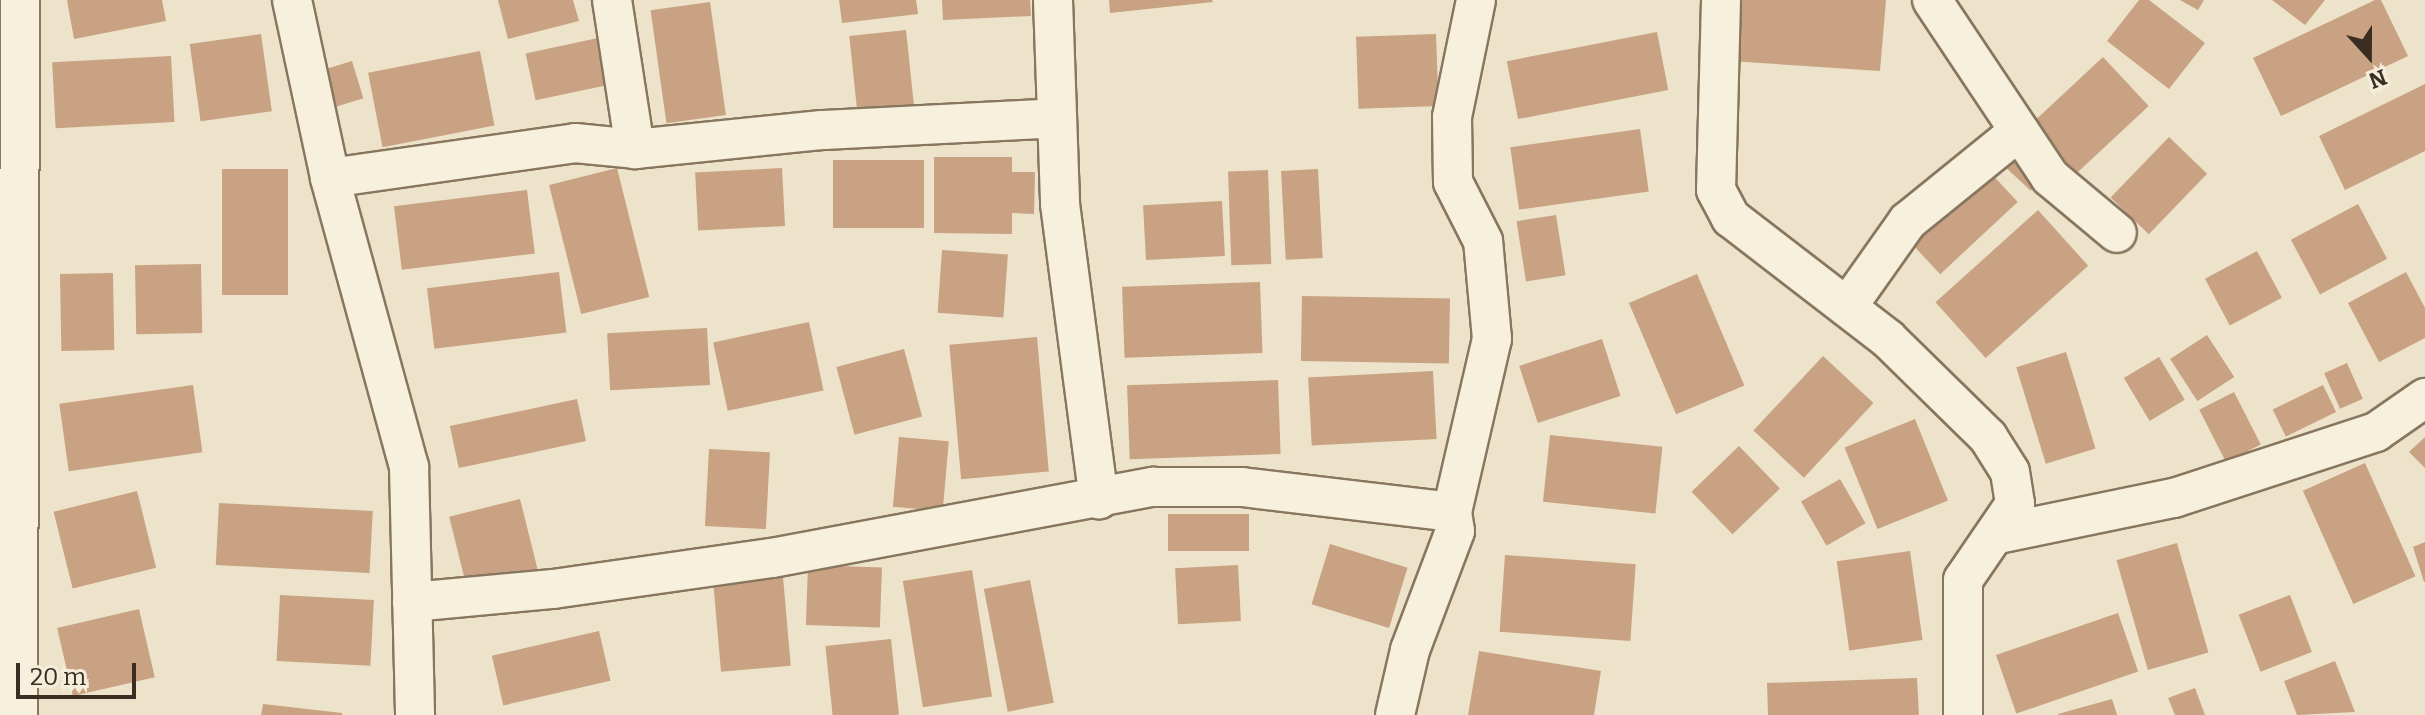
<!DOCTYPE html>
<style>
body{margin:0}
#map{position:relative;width:2425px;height:715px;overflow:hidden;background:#ece3ca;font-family:Bitter,serif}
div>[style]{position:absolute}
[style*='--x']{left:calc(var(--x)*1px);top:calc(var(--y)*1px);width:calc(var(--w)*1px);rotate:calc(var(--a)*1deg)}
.building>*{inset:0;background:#c8a282;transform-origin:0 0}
.roads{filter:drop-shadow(2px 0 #88765f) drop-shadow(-2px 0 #88765f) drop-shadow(0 2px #88765f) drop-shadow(0 -2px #88765f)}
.street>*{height:38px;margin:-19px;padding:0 19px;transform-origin:19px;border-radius:19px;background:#f7f0dd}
span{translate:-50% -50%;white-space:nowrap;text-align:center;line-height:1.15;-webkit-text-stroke:7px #f4edd9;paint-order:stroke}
.north{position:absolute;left:2329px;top:16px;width:80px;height:80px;-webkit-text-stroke:6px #f4edd9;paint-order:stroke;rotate:159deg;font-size:22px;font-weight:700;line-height:32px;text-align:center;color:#3a2e22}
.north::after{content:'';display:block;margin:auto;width:28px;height:36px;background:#3a2e22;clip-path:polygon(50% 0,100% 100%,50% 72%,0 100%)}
.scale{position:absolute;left:16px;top:663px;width:120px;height:36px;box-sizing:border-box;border:4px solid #3a2e22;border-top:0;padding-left:10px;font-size:24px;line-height:28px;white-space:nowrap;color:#3a2e22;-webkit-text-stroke:6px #f4edd9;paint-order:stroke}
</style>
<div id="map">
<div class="building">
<div style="clip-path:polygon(67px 0,162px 0,166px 21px,74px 39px)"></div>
<div style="clip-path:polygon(498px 0,573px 0,579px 21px,508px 39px)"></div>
<div style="clip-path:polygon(839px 0,916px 0,918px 14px,842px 23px)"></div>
<div style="clip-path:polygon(942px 0,1030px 0,1031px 16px,943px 20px)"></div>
<div style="clip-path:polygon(1109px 0,1212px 0,1213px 2px,1110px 13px)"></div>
<div style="clip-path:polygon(1735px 0,1886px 0,1880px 71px,1731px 61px)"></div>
<div style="clip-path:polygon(2139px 0,2149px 0,2205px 43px,2169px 89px,2107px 41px)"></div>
<div style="clip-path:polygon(2180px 0,2204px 0,2198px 10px)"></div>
<div style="clip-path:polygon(2272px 0,2325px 0,2305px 25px)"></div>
<div style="clip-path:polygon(2375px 0,2381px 0,2408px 56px,2281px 116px,2253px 58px)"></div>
<div style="left:710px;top:2px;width:114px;height:60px;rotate:82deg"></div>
<div style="left:906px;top:30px;width:75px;height:57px;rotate:84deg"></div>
<div style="left:1657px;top:32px;width:59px;height:153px;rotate:79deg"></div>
<div style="left:261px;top:34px;width:78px;height:72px;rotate:82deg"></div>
<div style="left:1436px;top:34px;width:72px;height:80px;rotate:88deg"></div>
<div style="left:598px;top:38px;width:48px;height:74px;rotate:78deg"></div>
<div style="left:480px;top:51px;width:76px;height:114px;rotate:79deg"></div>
<div style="left:171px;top:56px;width:66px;height:119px;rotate:87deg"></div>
<div style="left:2103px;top:57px;width:67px;height:99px;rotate:47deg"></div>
<div style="left:352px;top:61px;width:39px;height:28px;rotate:73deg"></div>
<div style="clip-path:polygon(2425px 84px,2425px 151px,2345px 190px,2319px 136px)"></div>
<div style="left:1640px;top:129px;width:63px;height:131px;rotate:82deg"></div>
<div style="left:2169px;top:137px;width:53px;height:84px;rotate:44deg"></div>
<div style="left:2015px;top:146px;width:42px;height:22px;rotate:43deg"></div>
<div style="clip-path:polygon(934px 157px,1012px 157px,1012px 172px,1035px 172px,1034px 214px,1012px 213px,1012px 234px,934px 233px)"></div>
<div style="left:833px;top:160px;width:91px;height:68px"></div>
<div style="left:617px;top:168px;width:133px;height:70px;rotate:76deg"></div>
<div style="left:782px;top:168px;width:58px;height:87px;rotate:87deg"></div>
<div style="left:222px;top:169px;width:66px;height:126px"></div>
<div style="left:1318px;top:169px;width:89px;height:37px;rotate:87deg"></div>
<div style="left:1987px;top:169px;width:45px;height:106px;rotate:47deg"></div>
<div style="left:1268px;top:170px;width:94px;height:40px;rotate:88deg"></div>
<div style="left:527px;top:190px;width:64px;height:134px;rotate:83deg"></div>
<div style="left:1222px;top:201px;width:55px;height:79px;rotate:87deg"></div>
<div style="left:2358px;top:204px;width:62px;height:76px;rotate:62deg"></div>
<div style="left:2038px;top:210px;width:75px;height:138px;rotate:48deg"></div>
<div style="left:1556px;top:215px;width:61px;height:40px;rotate:81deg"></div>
<div style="left:942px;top:250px;width:66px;height:63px;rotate:4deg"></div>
<div style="left:2257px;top:251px;width:53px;height:59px;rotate:62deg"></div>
<div style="left:201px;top:264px;width:69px;height:66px;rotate:89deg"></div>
<div style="left:559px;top:272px;width:61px;height:133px;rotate:83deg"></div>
<div style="clip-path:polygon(2406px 272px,2425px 308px,2425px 338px,2379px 362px,2348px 303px)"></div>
<div style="left:113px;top:273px;width:77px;height:53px;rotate:89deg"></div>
<div style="left:1697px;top:274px;width:121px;height:74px;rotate:67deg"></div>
<div style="left:1260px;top:282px;width:71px;height:138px;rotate:88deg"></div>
<div style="left:1302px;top:296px;width:148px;height:65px;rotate:1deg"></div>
<div style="left:809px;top:322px;width:70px;height:98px;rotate:78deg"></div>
<div style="left:707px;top:328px;width:57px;height:100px;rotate:87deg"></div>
<div style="left:2207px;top:335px;width:50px;height:44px;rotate:57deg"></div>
<div style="left:1037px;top:337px;width:135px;height:88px;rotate:85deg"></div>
<div style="left:1602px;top:339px;width:60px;height:87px;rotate:72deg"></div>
<div style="left:904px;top:349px;width:70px;height:70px;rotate:75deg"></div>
<div style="left:2066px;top:352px;width:101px;height:52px;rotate:73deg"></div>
<div style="left:1823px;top:356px;width:69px;height:102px;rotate:43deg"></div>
<div style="left:2159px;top:357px;width:50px;height:41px;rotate:59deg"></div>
<div style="left:2347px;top:363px;width:39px;height:25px;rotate:66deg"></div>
<div style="left:1433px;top:371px;width:68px;height:125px;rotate:87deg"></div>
<div style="left:1278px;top:380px;width:74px;height:151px;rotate:88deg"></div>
<div style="left:193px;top:385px;width:68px;height:135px;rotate:82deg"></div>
<div style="left:2323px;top:385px;width:30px;height:56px;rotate:64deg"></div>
<div style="left:2234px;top:392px;width:59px;height:39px;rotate:63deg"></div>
<div style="left:577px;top:399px;width:43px;height:130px;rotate:78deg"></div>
<div style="left:1915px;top:419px;width:88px;height:76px;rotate:68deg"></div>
<div style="left:1550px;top:435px;width:113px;height:67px;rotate:6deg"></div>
<div style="left:899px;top:437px;width:50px;height:70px;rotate:5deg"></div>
<div style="clip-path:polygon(2425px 437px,2425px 468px,2409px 452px)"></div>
<div style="left:1739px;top:446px;width:59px;height:66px;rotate:46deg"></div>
<div style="left:709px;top:449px;width:61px;height:77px;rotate:3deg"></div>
<div style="left:2365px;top:463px;width:124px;height:68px;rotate:66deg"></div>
<div style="left:1840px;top:479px;width:51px;height:45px;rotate:60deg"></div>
<div style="left:137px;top:491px;width:79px;height:86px;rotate:76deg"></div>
<div style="left:520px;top:499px;width:72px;height:73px;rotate:76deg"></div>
<div style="left:219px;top:503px;width:154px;height:62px;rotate:3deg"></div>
<div style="left:1249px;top:514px;width:37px;height:81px;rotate:90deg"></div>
<div style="clip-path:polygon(2425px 542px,2425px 582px,2424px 582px,2413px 547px)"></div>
<div style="left:2177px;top:543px;width:114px;height:63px;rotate:74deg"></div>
<div style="left:1330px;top:544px;width:81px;height:63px;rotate:17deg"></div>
<div style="left:1910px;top:551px;width:90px;height:74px;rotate:82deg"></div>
<div style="left:1505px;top:555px;width:131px;height:77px;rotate:4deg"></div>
<div style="left:808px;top:565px;width:74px;height:60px;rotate:2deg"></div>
<div style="left:1238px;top:565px;width:56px;height:63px;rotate:87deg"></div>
<div style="left:972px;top:570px;width:128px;height:70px;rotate:81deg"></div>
<div style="left:783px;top:577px;width:89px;height:70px;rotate:85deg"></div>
<div style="left:1030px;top:580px;width:125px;height:47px;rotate:79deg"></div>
<div style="left:280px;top:595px;width:94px;height:66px;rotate:3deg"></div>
<div style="left:2290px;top:595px;width:61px;height:55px;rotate:69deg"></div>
<div style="left:139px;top:609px;width:70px;height:84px;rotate:77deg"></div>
<div style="left:2118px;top:613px;width:62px;height:129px;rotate:71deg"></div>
<div style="left:599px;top:631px;width:51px;height:110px;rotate:77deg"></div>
<div style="left:891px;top:639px;width:76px;height:66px;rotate:84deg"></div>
<div style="clip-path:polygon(1479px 651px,1601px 671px,1594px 715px,1468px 715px)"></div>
<div style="clip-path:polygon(2335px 661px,2355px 712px,2297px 715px,2284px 681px)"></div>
<div style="clip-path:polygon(1917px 678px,1919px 715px,1768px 715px,1767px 683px)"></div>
<div style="clip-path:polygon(2195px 688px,2205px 715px,2175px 715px,2168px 698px)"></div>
<div style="clip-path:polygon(2112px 699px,2117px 715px,2058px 715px,2058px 714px)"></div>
<div style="clip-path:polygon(263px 704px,342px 713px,342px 715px,261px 715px)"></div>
</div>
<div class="roads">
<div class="street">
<div style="--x:292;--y:0;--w:182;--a:77.9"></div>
<div style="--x:330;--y:178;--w:300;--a:74.7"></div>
<div style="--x:409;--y:467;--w:248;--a:88.6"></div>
<div style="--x:612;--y:0;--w:151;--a:81.2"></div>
<div style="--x:1053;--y:0;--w:204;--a:88"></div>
<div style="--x:1060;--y:204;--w:298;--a:82.5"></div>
<div style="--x:1721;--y:0;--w:190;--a:91.5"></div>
<div style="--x:1716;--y:190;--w:32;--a:62"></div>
<div style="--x:1731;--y:218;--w:198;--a:37.6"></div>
<div style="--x:1888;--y:339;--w:140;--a:44.4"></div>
<div style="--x:1988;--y:437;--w:41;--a:57.8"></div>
<div style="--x:2010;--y:472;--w:32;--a:81"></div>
<div style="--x:2015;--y:504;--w:92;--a:124.4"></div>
<div style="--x:1963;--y:580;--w:135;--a:90"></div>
<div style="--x:1932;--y:0;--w:213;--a:56.3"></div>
<div style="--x:2050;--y:177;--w:87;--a:39.9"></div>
<div style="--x:330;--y:178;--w:247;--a:-8.1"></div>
<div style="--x:575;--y:143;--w:60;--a:5.7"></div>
<div style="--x:635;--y:149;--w:189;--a:-5.8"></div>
<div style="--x:823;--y:130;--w:234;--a:-2.9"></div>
<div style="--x:1847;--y:307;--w:105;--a:-54.7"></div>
<div style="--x:1908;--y:221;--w:143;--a:-39"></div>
<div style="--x:1998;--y:534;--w:180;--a:-11.6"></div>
<div style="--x:2174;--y:498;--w:213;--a:-18.1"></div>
<div style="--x:2376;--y:432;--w:60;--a:-34.8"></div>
<div style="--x:412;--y:602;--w:142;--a:-5.3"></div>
<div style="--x:553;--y:589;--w:221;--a:-8.1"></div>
<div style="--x:772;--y:558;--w:388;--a:-10.6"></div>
<div style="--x:1153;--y:487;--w:89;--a:0"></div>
<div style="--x:1242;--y:487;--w:211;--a:6.8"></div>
<div style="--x:18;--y:715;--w:715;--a:-89.84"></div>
<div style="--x:1395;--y:715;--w:67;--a:-77"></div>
<div style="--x:1410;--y:650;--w:127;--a:-69.3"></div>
<div style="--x:1455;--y:531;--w:19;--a:-99"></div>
<div style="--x:1452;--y:512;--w:178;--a:-77"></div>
<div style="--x:1492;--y:339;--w:98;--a:-95.2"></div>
<div style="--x:1483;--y:241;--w:66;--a:-117"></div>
<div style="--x:1453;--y:182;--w:65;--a:-90.9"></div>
<div style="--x:1452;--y:117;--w:119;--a:-78.4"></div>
</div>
</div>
<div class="north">N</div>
<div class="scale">20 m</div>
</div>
